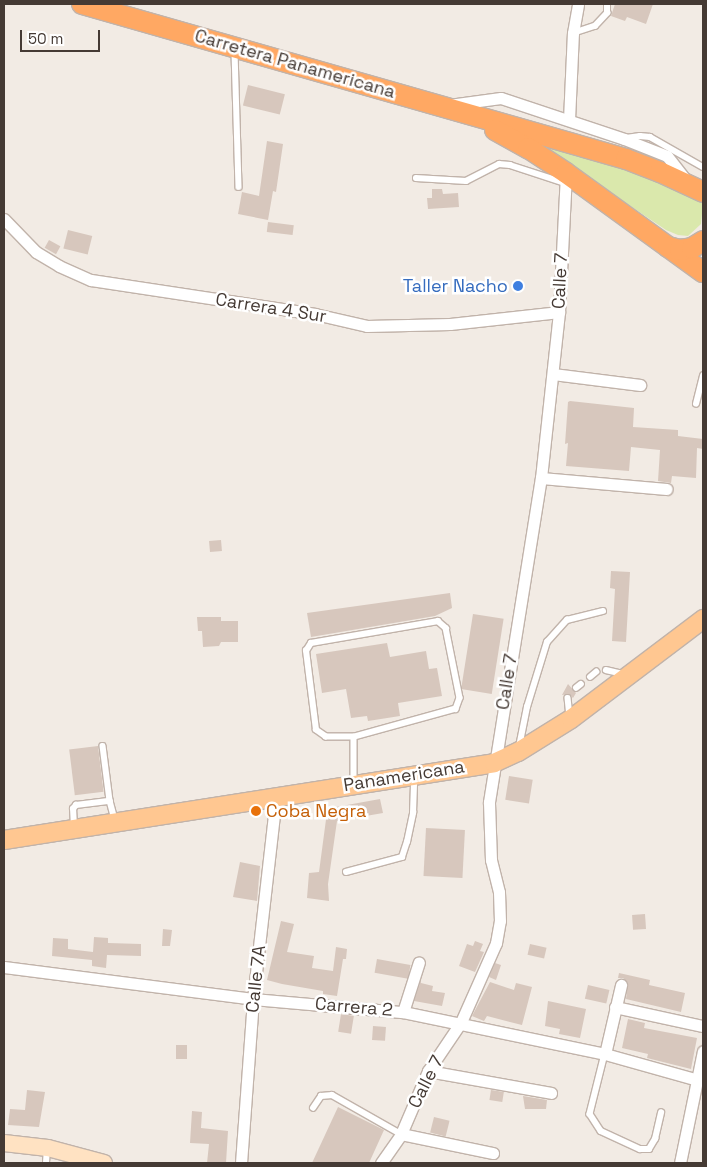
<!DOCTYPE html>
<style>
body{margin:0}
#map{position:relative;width:707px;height:1167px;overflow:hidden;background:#f2ebe4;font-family:"Space Grotesk",sans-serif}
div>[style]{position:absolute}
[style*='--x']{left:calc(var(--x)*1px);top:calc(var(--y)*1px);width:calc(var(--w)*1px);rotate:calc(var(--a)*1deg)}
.green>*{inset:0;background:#dae8ac}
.building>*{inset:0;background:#d7c7bd;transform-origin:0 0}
.roads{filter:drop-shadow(1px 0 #c1b3aa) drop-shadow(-1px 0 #c1b3aa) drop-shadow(0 1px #c1b3aa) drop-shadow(0 -1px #c1b3aa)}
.lane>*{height:5.5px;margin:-2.75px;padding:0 2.75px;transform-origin:2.75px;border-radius:2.75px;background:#fff}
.street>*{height:11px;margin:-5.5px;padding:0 5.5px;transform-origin:5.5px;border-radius:5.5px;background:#fff}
.secondary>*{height:16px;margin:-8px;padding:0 8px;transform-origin:8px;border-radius:8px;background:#ffe2c2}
.primary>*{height:18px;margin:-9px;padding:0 9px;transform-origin:9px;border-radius:9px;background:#ffc791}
.highway>*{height:20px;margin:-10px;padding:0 10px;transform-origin:10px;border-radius:10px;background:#ffa863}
.dots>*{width:14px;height:14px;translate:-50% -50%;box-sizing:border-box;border:2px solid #fff;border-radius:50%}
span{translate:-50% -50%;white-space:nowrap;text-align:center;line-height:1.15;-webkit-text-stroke:5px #fff;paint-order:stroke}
.street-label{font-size:18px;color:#453a34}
.shop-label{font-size:18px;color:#366cbe}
.right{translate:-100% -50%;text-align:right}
.food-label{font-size:18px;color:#c56008}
.left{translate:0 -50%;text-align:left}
.frame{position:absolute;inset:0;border:5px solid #453a34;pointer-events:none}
.scale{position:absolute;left:20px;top:30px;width:80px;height:22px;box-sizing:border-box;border:2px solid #453a34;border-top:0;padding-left:6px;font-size:15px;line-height:18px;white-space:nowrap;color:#453a34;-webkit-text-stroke:4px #fff;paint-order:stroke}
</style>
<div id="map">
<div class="green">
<div style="clip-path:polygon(525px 135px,620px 162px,699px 197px,703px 204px,701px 224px,688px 236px,678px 235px,666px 230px)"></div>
</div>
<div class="building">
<div style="clip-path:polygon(615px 4px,653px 4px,646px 24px,627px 17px,625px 21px,611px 16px)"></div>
<div style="left:248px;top:85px;width:38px;height:21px;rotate:14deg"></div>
<div style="clip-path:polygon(267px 141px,283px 144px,276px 192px,273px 191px,268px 220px,238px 214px,242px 192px,259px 196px)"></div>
<div style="clip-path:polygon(432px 189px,442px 189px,443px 194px,458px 193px,459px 207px,428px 209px,427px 198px,432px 198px)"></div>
<div style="left:268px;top:222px;width:26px;height:10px;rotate:7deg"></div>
<div style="left:68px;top:230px;width:25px;height:19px;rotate:14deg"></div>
<div style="left:49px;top:240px;width:13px;height:9px;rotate:29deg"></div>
<div style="clip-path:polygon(570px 401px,634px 408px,633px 427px,678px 430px,678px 436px,703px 439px,703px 449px,697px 448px,696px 478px,672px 476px,671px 483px,658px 481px,660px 450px,631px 447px,629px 471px,566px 466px,568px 443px,565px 444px,568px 402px)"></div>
<div style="left:221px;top:540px;width:11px;height:12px;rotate:85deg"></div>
<div style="clip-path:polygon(611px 571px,630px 572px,626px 642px,612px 641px,615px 589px,610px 588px)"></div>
<div style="clip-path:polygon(450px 593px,452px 608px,435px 616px,311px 637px,307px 613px)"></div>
<div style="left:473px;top:614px;width:31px;height:76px;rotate:9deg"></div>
<div style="clip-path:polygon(197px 617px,221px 617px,221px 621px,238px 621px,238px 642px,221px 642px,219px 646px,203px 647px,202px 631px,198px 631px)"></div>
<div style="clip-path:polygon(387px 643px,390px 657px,426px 651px,429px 669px,437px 668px,442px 696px,398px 703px,400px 716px,368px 721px,367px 716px,351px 718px,346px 689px,322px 693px,316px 654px)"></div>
<div style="clip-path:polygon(568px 684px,576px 693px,573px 698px,569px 694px,562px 695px)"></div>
<div style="left:98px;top:746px;width:46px;height:29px;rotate:83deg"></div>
<div style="left:509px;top:776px;width:24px;height:24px;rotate:9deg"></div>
<div style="clip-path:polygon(380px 799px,383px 813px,337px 821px,328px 884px,329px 901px,307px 898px,309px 873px,319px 872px,327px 812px,338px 814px,336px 807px)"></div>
<div style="left:426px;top:828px;width:39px;height:48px;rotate:3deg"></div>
<div style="clip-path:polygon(240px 862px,260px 866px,257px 901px,233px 897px)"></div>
<div style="left:645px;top:914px;width:15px;height:13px;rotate:86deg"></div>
<div style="clip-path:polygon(281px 921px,294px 924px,287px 952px,314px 956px,312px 968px,333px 971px,336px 947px,347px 949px,346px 959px,343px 959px,337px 996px,323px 994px,323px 991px,282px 984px,267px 980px)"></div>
<div style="clip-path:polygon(163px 929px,172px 930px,170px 946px,162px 946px)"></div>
<div style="clip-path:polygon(94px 937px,108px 938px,108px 943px,141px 944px,141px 956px,107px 955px,106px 968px,92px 966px,92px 960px,52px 956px,53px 938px,68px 939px,68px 949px,93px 952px)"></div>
<div style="clip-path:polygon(475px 941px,483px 944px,480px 951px,484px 952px,475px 972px,459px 966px,467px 944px,473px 946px)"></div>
<div style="left:530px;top:944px;width:17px;height:11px;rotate:13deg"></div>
<div style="left:377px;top:959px;width:34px;height:14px;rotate:10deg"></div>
<div style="clip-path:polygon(495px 963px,501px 965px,496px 980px,489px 977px)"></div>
<div style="clip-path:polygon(619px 973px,650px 980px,649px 985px,685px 993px,681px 1012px,626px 999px,628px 983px,623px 978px,618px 978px)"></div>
<div style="clip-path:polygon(421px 980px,421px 983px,433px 986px,432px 991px,445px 993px,442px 1006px,414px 1001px)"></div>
<div style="clip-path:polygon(490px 982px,514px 990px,516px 983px,532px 987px,522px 1025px,487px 1016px,484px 1021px,472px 1016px)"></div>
<div style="left:588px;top:985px;width:22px;height:14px;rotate:13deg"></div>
<div style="clip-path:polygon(548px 1001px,586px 1009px,580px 1038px,559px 1034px,560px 1029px,545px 1026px)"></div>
<div style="left:341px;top:1014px;width:13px;height:18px;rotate:9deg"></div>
<div style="clip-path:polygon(628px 1019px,645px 1023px,644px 1028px,697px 1038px,691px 1069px,647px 1058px,648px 1054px,622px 1048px)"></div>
<div style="left:373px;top:1026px;width:13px;height:14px;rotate:4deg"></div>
<div style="left:176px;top:1045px;width:11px;height:14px"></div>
<div style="clip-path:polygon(27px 1090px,45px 1092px,39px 1127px,8px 1125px,10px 1109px,25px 1110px)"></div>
<div style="left:491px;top:1090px;width:13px;height:10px;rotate:9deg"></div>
<div style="clip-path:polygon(523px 1096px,547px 1100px,546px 1109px,525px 1109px)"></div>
<div style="clip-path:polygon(338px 1107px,384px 1130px,369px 1163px,312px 1163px)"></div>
<div style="clip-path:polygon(192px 1111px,202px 1112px,201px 1128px,228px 1131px,226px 1163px,207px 1163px,209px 1144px,190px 1143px)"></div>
<div style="left:434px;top:1117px;width:16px;height:16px;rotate:14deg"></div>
</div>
<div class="roads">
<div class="lane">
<div style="--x:573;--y:33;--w:23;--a:-18"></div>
<div style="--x:595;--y:26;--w:18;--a:-47"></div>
<div style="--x:607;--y:13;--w:9;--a:-90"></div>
<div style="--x:235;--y:52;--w:135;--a:88.3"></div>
<div style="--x:626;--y:138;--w:14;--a:-8"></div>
<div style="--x:640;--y:136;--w:10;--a:6"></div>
<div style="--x:650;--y:137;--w:61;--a:29.5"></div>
<div style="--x:416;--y:178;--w:50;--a:3.4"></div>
<div style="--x:466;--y:181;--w:37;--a:-27"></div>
<div style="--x:499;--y:164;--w:11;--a:5"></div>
<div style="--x:510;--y:165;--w:58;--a:18.1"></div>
<div style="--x:696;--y:404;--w:29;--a:-76"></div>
<div style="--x:438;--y:621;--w:11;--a:41"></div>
<div style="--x:446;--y:628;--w:71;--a:78.7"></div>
<div style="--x:460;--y:698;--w:12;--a:110"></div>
<div style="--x:456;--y:709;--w:106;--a:164.6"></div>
<div style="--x:354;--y:737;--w:28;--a:180"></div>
<div style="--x:326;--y:737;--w:12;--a:-145"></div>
<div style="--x:316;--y:730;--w:80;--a:-97.2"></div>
<div style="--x:306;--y:651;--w:9;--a:-58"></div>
<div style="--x:311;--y:643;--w:129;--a:-9.8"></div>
<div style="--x:606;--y:670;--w:18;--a:13"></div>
<div style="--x:590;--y:677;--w:8;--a:-40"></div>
<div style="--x:576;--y:688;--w:6;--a:-39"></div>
<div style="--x:568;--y:698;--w:19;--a:84"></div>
<div style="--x:354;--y:737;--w:45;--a:90"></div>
<div style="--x:103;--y:746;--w:55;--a:82.7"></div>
<div style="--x:519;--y:747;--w:41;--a:-78.7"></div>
<div style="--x:527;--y:707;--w:68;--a:-72.9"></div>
<div style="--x:547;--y:642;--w:30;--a:-48"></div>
<div style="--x:567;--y:620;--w:37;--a:-14"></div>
<div style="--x:74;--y:827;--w:18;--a:-93"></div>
<div style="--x:73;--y:809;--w:5;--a:-53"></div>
<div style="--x:76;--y:805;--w:34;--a:-7"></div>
<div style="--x:110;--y:801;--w:20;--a:75"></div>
<div style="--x:346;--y:872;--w:58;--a:-15"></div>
<div style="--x:402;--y:857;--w:16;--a:-72"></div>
<div style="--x:407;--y:842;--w:30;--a:-78"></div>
<div style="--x:413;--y:813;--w:34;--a:-88"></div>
<div style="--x:605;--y:1054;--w:62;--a:104"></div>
<div style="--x:590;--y:1114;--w:20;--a:57"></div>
<div style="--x:601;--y:1131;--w:43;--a:24.8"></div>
<div style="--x:640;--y:1149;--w:9;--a:0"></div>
<div style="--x:649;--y:1149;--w:12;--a:-59"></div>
<div style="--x:655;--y:1139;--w:27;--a:-77"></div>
<div style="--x:313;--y:1108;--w:14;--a:-56"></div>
<div style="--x:321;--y:1096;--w:11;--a:-5"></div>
<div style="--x:332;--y:1095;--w:79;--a:29.5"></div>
<div style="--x:46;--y:1163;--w:13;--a:-86"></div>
</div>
<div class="street">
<div style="--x:449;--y:105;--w:52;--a:-7.7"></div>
<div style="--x:501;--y:98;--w:130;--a:18.4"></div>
<div style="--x:624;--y:139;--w:46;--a:21.6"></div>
<div style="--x:667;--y:156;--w:31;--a:52"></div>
<div style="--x:569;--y:120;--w:87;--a:-87.4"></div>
<div style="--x:573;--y:33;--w:29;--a:-80"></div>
<div style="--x:4;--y:219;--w:46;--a:45.9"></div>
<div style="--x:36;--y:252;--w:27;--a:31"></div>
<div style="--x:59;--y:266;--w:35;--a:24"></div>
<div style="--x:91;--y:280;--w:227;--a:8.6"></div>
<div style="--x:315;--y:314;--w:53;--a:13"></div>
<div style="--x:367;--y:326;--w:83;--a:-1.4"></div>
<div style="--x:450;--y:324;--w:110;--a:-6.3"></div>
<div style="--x:553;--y:374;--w:88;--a:7.2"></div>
<div style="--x:541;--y:478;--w:126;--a:5"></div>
<div style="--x:4;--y:967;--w:251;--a:7.3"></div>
<div style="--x:253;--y:999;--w:151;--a:5"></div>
<div style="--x:403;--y:1012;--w:206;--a:11.7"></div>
<div style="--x:605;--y:1054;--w:97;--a:15.6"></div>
<div style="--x:615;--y:1007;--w:90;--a:12.2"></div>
<div style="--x:403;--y:1012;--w:52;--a:-72.3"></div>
<div style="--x:605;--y:1054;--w:71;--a:-76.9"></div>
<div style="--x:428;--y:1071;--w:125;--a:10.1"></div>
<div style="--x:401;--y:1134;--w:94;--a:11.7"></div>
<div style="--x:241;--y:1163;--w:164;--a:-85.8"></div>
<div style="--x:253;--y:999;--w:204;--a:-83.5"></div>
<div style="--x:381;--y:1163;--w:35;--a:-55"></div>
<div style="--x:401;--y:1134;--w:69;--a:-66.8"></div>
<div style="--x:428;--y:1071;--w:59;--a:-56"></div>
<div style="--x:461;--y:1022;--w:86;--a:-66.1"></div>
<div style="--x:496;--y:943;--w:22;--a:-80"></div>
<div style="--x:500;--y:921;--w:29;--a:-92"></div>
<div style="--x:499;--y:892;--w:33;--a:-104"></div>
<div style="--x:491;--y:860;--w:58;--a:-92"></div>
<div style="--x:489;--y:802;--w:328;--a:-80.9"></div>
<div style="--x:541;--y:478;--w:167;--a:-83.8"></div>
<div style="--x:559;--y:312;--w:139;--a:-87.1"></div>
<div style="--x:680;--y:1163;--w:114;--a:-78.4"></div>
</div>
<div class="secondary">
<div style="--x:4;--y:1143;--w:44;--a:6.5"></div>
<div style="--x:48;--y:1148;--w:58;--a:15"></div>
</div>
<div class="primary">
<div style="--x:4;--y:840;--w:496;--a:-8.9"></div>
<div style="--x:494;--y:763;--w:26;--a:-25"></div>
<div style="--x:518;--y:752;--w:62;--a:-31.9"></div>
<div style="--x:571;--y:719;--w:166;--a:-37.1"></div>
</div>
<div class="highway">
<div style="--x:82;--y:4;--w:566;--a:15.9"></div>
<div style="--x:626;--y:159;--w:36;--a:21"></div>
<div style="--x:660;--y:172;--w:47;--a:24.9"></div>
<div style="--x:495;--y:130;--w:38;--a:29"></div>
<div style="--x:528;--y:148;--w:45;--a:33.3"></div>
<div style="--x:566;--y:173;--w:169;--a:35.9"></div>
<div style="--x:668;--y:247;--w:12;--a:14"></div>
<div style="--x:680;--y:250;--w:12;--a:-9"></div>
<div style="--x:692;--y:248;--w:13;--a:-32"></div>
</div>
</div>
<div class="dots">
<div style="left:518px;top:286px;background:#3f7fe0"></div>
<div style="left:256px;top:811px;background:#e8710a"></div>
</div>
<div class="street-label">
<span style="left:295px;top:64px;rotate:16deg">Carretera Panamericana</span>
<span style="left:560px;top:281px;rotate:-87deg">Calle 7</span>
<span style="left:271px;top:308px;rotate:9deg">Carrera 4 Sur</span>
<span style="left:507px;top:682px;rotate:-81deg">Calle 7</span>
<span style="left:404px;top:776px;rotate:-9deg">Panamericana</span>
<span style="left:256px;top:979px;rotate:-84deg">Calle 7A</span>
<span style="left:354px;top:1007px;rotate:5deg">Carrera 2</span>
<span style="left:426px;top:1082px;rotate:-63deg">Calle 7</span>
</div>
<div class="shop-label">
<span class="right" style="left:508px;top:286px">Taller Nacho</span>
</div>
<div class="food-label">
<span class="left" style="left:266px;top:811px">Coba Negra</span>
</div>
<div class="frame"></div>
<div class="scale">50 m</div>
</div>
